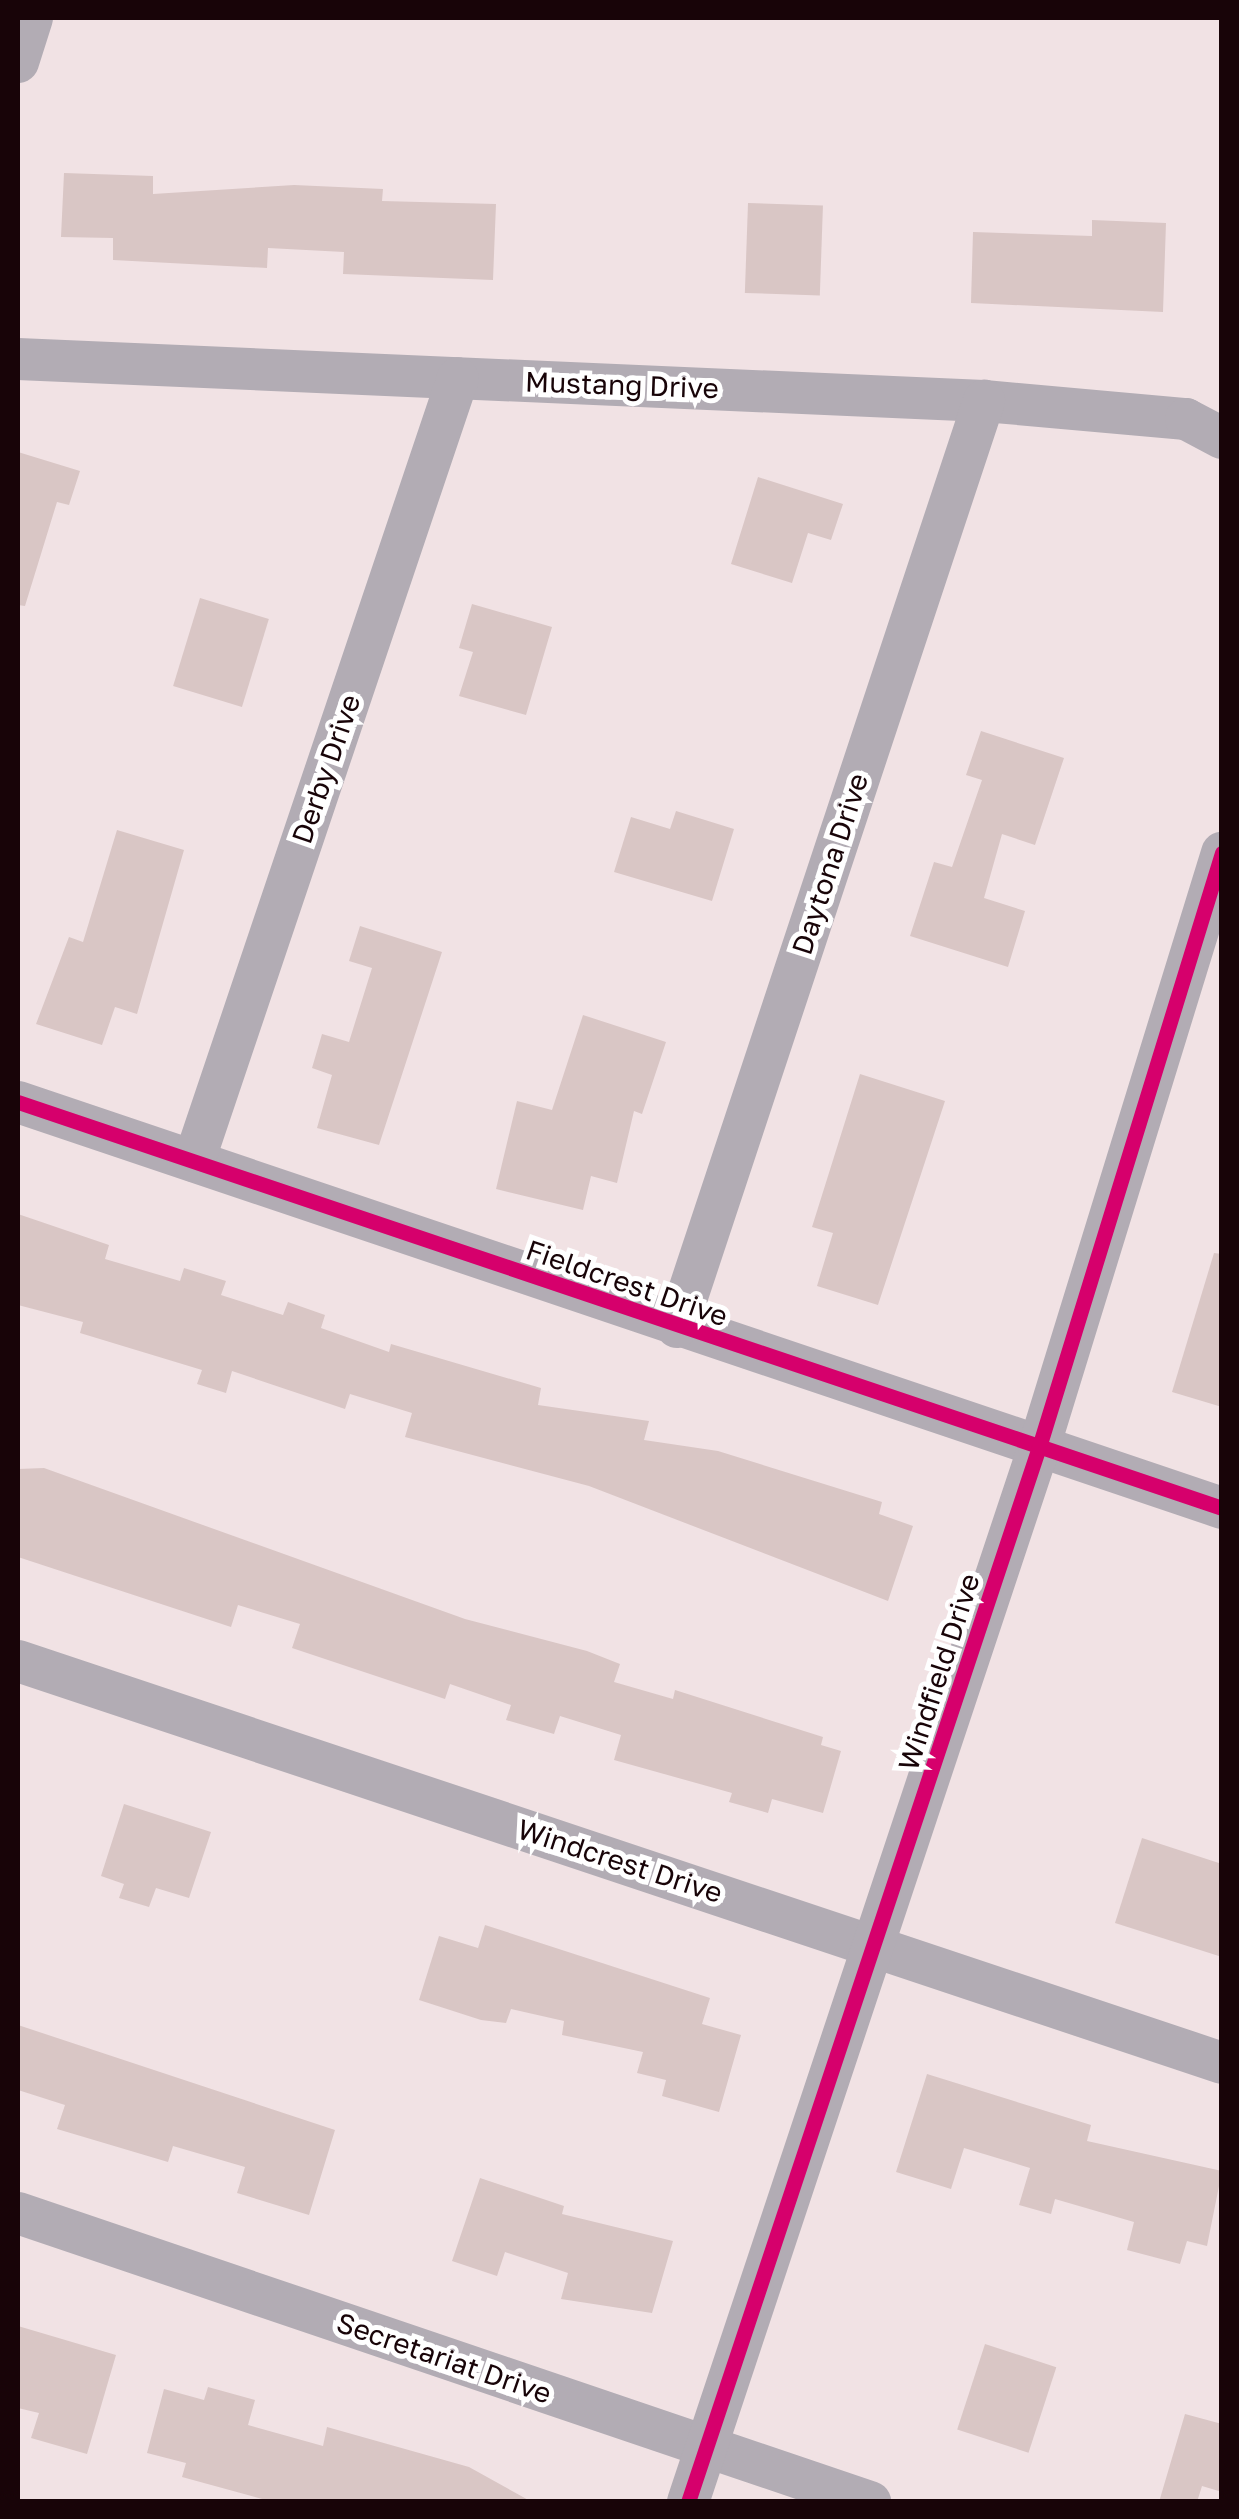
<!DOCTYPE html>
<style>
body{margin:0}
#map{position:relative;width:1239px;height:2519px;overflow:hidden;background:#f1e2e4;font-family:"Golos Text",sans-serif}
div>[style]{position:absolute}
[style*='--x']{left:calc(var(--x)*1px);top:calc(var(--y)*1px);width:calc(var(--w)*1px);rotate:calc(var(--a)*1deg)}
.building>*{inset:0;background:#d9c6c5;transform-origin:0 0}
.minor>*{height:42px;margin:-21px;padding:0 21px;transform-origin:21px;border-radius:21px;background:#b2acb4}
.cycleway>*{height:15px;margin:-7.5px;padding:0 7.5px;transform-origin:7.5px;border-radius:7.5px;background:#d6006c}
span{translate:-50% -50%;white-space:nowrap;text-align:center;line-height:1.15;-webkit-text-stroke:10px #fff;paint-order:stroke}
.street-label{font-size:28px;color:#180408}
.frame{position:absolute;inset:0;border:20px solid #180408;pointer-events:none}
</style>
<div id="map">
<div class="building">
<div style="clip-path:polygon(64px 173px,153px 176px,153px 194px,294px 185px,383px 189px,382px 201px,496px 204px,493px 280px,343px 274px,344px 252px,268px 248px,267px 268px,113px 260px,113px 238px,61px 237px)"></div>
<div style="left:748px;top:203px;width:75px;height:90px;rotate:2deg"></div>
<div style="clip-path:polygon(1092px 220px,1166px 223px,1163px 312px,971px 303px,973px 232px,1092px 236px)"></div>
<div style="clip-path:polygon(18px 452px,80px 471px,69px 505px,57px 502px,25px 606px,18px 605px)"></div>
<div style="clip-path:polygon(758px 477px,843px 504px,831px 540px,808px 533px,792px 583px,731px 564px)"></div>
<div style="left:200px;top:598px;width:72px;height:92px;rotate:17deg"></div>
<div style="clip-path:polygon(472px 604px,552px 627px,526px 715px,459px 696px,473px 652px,459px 648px)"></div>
<div style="clip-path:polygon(981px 731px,1064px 758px,1035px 845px,1002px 834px,984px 898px,1025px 911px,1008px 967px,910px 936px,934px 862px,952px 867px,982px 780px,966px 775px)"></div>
<div style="clip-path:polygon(676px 811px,734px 829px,712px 901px,614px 872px,631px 817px,670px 829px)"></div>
<div style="clip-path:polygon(117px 830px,184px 850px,137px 1014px,115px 1007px,102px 1045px,36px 1024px,69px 937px,83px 942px)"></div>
<div style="clip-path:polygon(360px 926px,442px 952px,379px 1145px,317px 1128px,332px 1075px,312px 1068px,322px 1034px,349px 1042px,372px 968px,349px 961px)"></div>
<div style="clip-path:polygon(583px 1015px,666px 1042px,642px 1114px,634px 1111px,617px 1183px,591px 1176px,583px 1210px,496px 1189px,517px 1101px,552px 1110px)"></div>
<div style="clip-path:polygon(860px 1074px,945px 1101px,878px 1305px,817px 1286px,833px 1233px,812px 1227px)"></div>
<div style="clip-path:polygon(18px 1214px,109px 1245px,105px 1259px,180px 1281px,184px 1268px,226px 1281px,221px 1295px,283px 1315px,288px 1302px,325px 1315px,321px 1328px,389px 1352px,391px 1344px,541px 1388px,538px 1405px,649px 1421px,644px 1440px,718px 1451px,882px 1502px,879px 1514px,913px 1526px,888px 1601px,589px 1486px,405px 1437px,412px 1413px,350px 1394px,345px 1409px,232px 1371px,226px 1393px,197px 1384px,202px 1370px,80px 1333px,83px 1322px,18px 1305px)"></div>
<div style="clip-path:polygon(1214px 1253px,1222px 1254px,1222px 1407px,1172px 1392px)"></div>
<div style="clip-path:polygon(44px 1468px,465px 1619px,587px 1651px,620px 1664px,614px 1682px,673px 1699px,675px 1690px,823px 1737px,821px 1745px,841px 1751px,823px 1813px,772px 1799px,768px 1813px,729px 1802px,732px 1793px,614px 1760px,621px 1735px,560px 1716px,554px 1734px,506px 1720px,511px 1705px,450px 1684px,445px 1699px,292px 1648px,300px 1624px,238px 1605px,231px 1627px,18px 1557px,18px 1469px)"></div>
<div style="clip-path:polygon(124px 1804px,211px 1832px,189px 1898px,156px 1888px,149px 1907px,119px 1898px,124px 1884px,101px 1876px)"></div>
<div style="clip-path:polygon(1142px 1838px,1222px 1864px,1222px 1957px,1115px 1923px)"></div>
<div style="clip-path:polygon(485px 1925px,710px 1998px,702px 2024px,741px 2035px,719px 2112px,662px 2096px,666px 2080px,637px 2073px,643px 2052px,562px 2035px,564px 2021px,511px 2009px,506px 2023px,481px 2020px,419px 2000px,439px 1936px,478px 1948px)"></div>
<div style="clip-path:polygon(18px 2025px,335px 2130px,309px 2215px,237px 2193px,245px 2167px,173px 2146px,168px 2162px,57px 2129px,65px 2105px,18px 2090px)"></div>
<div style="clip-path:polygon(927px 2074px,1091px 2125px,1087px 2141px,1222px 2171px,1207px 2246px,1187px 2241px,1180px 2264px,1127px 2250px,1134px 2222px,1055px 2199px,1051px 2214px,1019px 2205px,1030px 2168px,964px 2148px,951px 2189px,896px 2172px)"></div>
<div style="clip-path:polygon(480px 2178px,564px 2206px,562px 2214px,673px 2241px,652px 2313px,561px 2299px,568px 2273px,505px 2252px,497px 2276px,452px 2261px)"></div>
<div style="clip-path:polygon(18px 2326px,116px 2355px,87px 2454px,31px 2438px,39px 2413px,18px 2408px)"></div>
<div style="left:985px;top:2344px;width:75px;height:90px;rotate:18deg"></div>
<div style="clip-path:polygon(208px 2387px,255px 2400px,248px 2425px,323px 2446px,327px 2427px,469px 2467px,532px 2502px,273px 2502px,182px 2477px,186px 2463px,147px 2453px,164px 2389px,204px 2400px)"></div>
<div style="clip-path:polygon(1185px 2414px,1222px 2424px,1222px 2492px,1202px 2486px,1197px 2502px,1159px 2502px)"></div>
</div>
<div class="minor">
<div style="--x:18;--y:62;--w:46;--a:-72.3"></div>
<div style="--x:18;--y:359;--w:967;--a:2.49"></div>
<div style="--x:984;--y:401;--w:203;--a:5.1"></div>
<div style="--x:1186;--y:419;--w:41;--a:27.8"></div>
<div style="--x:18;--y:1102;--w:1271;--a:18.63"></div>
<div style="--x:194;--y:1161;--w:826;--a:-71.37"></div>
<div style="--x:677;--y:1327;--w:976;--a:-71.66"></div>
<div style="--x:18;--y:1661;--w:1269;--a:18.46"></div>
<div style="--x:18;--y:2213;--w:900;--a:18.74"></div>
<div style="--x:688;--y:2502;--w:1112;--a:-71.6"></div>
<div style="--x:1039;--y:1447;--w:622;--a:-72.88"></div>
</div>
<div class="cycleway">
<div style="--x:18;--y:1102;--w:1271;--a:18.63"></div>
<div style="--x:688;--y:2502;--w:1112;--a:-71.6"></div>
<div style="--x:1039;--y:1447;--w:622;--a:-72.88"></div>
</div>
<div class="street-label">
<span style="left:622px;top:385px;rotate:2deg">Mustang Drive</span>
<span style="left:326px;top:769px;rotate:-71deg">Derby Drive</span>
<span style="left:830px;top:864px;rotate:-72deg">Daytona Drive</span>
<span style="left:627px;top:1283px;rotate:19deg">Fieldcrest Drive</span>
<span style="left:939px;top:1672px;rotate:-72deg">Windfield Drive</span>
<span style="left:620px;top:1861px;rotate:18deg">Windcrest Drive</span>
<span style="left:444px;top:2358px;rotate:19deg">Secretariat Drive</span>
</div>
<div class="frame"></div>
</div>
